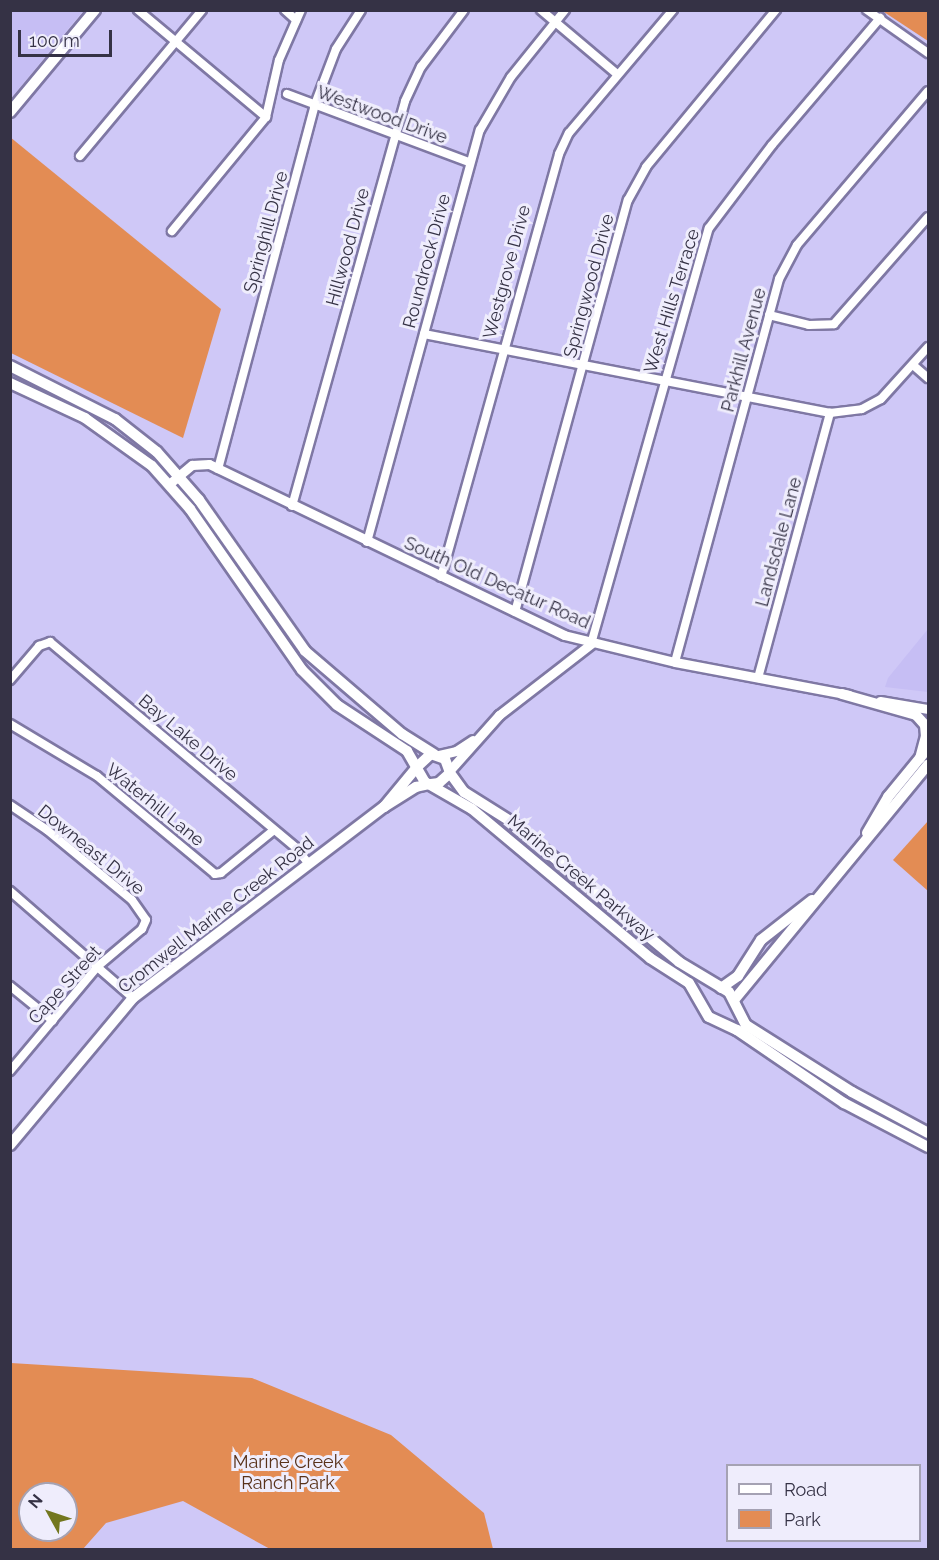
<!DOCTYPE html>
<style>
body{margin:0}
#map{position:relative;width:939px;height:1560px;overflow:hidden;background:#cfc8f7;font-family:Raleway,sans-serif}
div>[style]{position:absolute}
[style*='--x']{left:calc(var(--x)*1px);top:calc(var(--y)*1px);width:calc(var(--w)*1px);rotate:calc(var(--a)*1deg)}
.built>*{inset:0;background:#c6bef4}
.green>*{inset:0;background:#e38c54}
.roads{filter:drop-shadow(2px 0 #7f78a4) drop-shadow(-2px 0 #7f78a4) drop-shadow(0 2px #7f78a4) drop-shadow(0 -2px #7f78a4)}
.minor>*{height:8px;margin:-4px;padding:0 4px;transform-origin:4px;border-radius:4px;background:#fff}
.tertiary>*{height:9px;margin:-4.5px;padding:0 4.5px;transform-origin:4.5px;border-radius:4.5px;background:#fff}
.secondary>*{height:10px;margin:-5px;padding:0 5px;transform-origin:5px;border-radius:5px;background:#fff}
span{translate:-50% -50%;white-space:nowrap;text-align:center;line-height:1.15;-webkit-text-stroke:6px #efedfc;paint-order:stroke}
.street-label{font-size:18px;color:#353245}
.park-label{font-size:18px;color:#59321a}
.frame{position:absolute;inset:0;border:12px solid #353245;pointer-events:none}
.legend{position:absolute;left:726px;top:1464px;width:195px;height:78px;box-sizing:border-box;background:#efedfc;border:2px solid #a5a2b3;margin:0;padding:8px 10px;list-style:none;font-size:18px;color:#353245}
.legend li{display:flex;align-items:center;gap:12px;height:30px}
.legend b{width:30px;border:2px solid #a5a2b3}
.north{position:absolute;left:18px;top:1482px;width:60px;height:60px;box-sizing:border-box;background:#efedfc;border:2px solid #a5a2b3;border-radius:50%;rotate:310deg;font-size:16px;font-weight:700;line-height:24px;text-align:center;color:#353245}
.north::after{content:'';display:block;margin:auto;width:21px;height:27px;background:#73771f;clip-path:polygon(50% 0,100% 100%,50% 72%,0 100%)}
.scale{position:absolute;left:18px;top:30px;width:94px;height:27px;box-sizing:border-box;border:3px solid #353245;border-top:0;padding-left:8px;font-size:18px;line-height:21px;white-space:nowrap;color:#353245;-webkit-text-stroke:4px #efedfc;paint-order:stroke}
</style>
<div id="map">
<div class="built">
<div style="clip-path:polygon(11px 10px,83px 11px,11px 98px,10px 11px)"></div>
<div style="clip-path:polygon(928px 629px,928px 692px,885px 687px,888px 678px)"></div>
</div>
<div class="green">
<div style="clip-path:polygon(881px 11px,928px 11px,928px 41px,884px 12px)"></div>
<div style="clip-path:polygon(10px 137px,221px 309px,183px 438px,11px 353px)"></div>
<div style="clip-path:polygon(928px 821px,928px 891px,893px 860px)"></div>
<div style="clip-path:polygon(evenodd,11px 1363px,252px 1378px,391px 1435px,484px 1513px,493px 1549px,270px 1549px,183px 1501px,106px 1523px,83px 1549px,11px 1549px,11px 1363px,30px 1494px,66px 1494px,66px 1530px,30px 1530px,30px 1494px)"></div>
</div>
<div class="roads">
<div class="minor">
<div style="--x:138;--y:10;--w:167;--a:39.9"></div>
<div style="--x:266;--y:117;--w:148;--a:129.5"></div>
<div style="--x:285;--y:10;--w:15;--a:42"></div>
<div style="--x:541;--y:10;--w:99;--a:40.1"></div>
<div style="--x:867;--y:10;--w:75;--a:35.2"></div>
<div style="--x:287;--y:94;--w:194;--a:20.5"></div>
<div style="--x:266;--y:117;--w:58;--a:-77.2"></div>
<div style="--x:279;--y:60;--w:55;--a:-66.3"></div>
<div style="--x:80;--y:156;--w:190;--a:-50.1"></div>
<div style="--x:769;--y:315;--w:41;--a:14"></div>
<div style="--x:809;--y:325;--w:25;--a:-2"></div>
<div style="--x:834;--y:324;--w:142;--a:-48.7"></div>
<div style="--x:424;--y:334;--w:414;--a:11"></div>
<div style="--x:830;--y:413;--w:32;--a:-7"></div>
<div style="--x:862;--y:409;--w:21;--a:-28"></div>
<div style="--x:881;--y:399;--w:70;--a:-47.9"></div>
<div style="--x:913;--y:365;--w:20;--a:41"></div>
<div style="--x:218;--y:469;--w:375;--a:-75.1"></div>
<div style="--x:314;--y:107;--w:62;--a:-69.2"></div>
<div style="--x:336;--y:49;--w:46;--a:-57.3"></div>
<div style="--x:292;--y:506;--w:420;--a:-74.4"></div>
<div style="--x:405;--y:101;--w:38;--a:-65"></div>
<div style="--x:421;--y:67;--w:71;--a:-53"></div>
<div style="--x:367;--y:542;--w:427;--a:-74.7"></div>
<div style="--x:480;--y:130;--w:61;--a:-59.7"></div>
<div style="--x:511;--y:77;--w:86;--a:-51.1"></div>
<div style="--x:441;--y:577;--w:439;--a:-74.4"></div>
<div style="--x:559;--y:154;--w:23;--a:-65"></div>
<div style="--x:569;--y:133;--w:161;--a:-49.8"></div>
<div style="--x:515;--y:612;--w:427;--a:-74.7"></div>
<div style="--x:628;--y:200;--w:38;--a:-61"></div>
<div style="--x:646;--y:167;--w:204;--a:-50.4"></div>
<div style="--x:591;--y:644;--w:432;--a:-74.2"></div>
<div style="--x:709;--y:228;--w:104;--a:-52.8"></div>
<div style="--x:772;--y:145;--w:167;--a:-49.6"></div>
<div style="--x:675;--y:662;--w:397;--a:-74.8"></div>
<div style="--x:779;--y:279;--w:38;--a:-62"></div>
<div style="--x:797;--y:245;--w:202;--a:-49.6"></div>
<div style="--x:758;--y:678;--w:275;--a:-74.8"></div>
<div style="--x:10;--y:680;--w:45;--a:-49.5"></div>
<div style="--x:39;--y:646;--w:12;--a:-20"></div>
<div style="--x:50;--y:642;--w:321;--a:39.9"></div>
<div style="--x:296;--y:848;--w:19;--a:51"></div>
<div style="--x:10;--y:724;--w:101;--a:30.9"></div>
<div style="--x:97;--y:776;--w:153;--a:39.7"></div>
<div style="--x:215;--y:874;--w:6;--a:-9"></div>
<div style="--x:221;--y:873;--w:68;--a:-39.1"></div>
<div style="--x:10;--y:805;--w:45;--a:34"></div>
<div style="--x:47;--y:830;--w:110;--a:39.5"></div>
<div style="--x:132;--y:900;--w:24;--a:55"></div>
<div style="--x:146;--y:920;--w:10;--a:114"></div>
<div style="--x:142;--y:929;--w:57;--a:139.9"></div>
<div style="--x:98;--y:966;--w:137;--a:130"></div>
<div style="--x:10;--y:891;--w:163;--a:41"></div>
<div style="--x:10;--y:986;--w:55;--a:39.1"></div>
</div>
<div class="tertiary">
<div style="--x:169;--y:484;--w:30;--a:-40"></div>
<div style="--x:192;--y:465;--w:17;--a:-3"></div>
<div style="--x:209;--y:464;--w:394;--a:25.7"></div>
<div style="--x:564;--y:635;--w:114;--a:13.7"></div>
<div style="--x:675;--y:662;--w:177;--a:10.7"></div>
<div style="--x:880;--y:701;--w:49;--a:9.5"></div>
<div style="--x:439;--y:755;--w:17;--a:-13"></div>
<div style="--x:456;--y:751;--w:20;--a:-33"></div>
<div style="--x:450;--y:770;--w:74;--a:-48.3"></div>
<div style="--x:499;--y:715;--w:116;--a:-37.7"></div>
</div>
<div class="secondary">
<div style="--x:10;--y:112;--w:133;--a:-50.2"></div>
<div style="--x:10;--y:366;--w:118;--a:26.8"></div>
<div style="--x:115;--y:419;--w:53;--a:38.2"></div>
<div style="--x:157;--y:452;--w:64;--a:48.8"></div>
<div style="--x:199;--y:500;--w:184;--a:54.9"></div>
<div style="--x:305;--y:651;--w:128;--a:40.6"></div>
<div style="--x:402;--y:734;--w:38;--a:32"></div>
<div style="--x:10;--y:383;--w:83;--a:25"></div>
<div style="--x:85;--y:418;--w:82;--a:35.6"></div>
<div style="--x:152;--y:466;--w:57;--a:48.5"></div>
<div style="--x:190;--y:509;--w:196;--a:55.2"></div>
<div style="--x:302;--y:670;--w:49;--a:45"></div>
<div style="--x:337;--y:705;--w:84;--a:33.3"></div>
<div style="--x:407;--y:751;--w:36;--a:60"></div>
<div style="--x:425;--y:782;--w:54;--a:29.9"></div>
<div style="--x:472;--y:809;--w:232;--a:39.9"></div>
<div style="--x:650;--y:958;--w:46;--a:32.7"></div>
<div style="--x:689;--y:983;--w:39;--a:60"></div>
<div style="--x:709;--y:1017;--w:31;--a:25"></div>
<div style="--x:737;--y:1030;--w:130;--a:34.3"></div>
<div style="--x:844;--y:1103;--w:95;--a:27.6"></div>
<div style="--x:842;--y:694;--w:77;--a:15.8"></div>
<div style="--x:916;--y:715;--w:13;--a:48"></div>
<div style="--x:925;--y:725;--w:11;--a:85"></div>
<div style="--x:926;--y:736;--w:23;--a:105"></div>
<div style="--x:418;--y:766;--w:18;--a:-43"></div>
<div style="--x:431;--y:754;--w:15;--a:20"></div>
<div style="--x:445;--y:759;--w:15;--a:70"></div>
<div style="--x:450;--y:773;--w:15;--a:138"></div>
<div style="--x:439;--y:783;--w:8;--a:173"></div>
<div style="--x:450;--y:773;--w:24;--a:54"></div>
<div style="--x:464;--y:792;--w:54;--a:32.2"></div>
<div style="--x:510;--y:821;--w:220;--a:39.8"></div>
<div style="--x:679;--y:962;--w:58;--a:31"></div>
<div style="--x:729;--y:992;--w:37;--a:63"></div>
<div style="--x:746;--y:1025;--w:125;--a:32.3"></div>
<div style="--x:852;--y:1092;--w:86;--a:28.3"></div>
<div style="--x:384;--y:807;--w:52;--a:-50.5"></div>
<div style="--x:867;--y:833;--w:42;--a:-59.7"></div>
<div style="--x:888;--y:797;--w:57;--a:-50.7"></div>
<div style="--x:721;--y:988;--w:21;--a:-35"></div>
<div style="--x:738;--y:976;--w:43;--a:-57.4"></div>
<div style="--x:761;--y:940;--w:65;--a:-38.1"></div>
<div style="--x:734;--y:1000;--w:305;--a:-50.5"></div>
<div style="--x:10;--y:1145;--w:192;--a:-50.1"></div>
<div style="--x:133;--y:998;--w:315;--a:-37.3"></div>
<div style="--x:384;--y:807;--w:38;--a:-32"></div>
<div style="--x:416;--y:787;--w:13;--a:-13"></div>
</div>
</div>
<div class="street-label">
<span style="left:382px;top:115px;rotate:20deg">Westwood Drive</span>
<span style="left:266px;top:232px;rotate:-75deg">Springhill Drive</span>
<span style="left:348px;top:247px;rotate:-75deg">Hillwood Drive</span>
<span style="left:427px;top:261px;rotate:-75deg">Roundrock Drive</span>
<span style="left:507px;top:272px;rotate:-75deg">Westgrove Drive</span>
<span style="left:589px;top:286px;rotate:-75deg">Springwood Drive</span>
<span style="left:672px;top:301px;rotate:-73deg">West Hills Terrace</span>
<span style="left:744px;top:350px;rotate:-75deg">Parkhill Avenue</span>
<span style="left:779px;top:542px;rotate:-75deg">Landsdale Lane</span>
<span style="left:497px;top:583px;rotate:24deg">South Old Decatur Road</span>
<span style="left:188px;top:738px;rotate:40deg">Bay Lake Drive</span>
<span style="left:155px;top:805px;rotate:39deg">Waterhill Lane</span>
<span style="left:91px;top:850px;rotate:39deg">Downeast Drive</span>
<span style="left:581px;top:878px;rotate:40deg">Marine Creek Parkway</span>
<span style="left:216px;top:915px;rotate:-38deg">Cromwell Marine Creek Road</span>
<span style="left:65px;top:985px;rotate:-48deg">Cape Street</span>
</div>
<div class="park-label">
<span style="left:288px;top:1473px">Marine Creek<br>Ranch Park</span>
</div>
<div class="frame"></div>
<ul class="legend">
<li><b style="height:8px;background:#fff"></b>Road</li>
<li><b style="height:16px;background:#e38c54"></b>Park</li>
</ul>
<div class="north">N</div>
<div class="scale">100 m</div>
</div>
